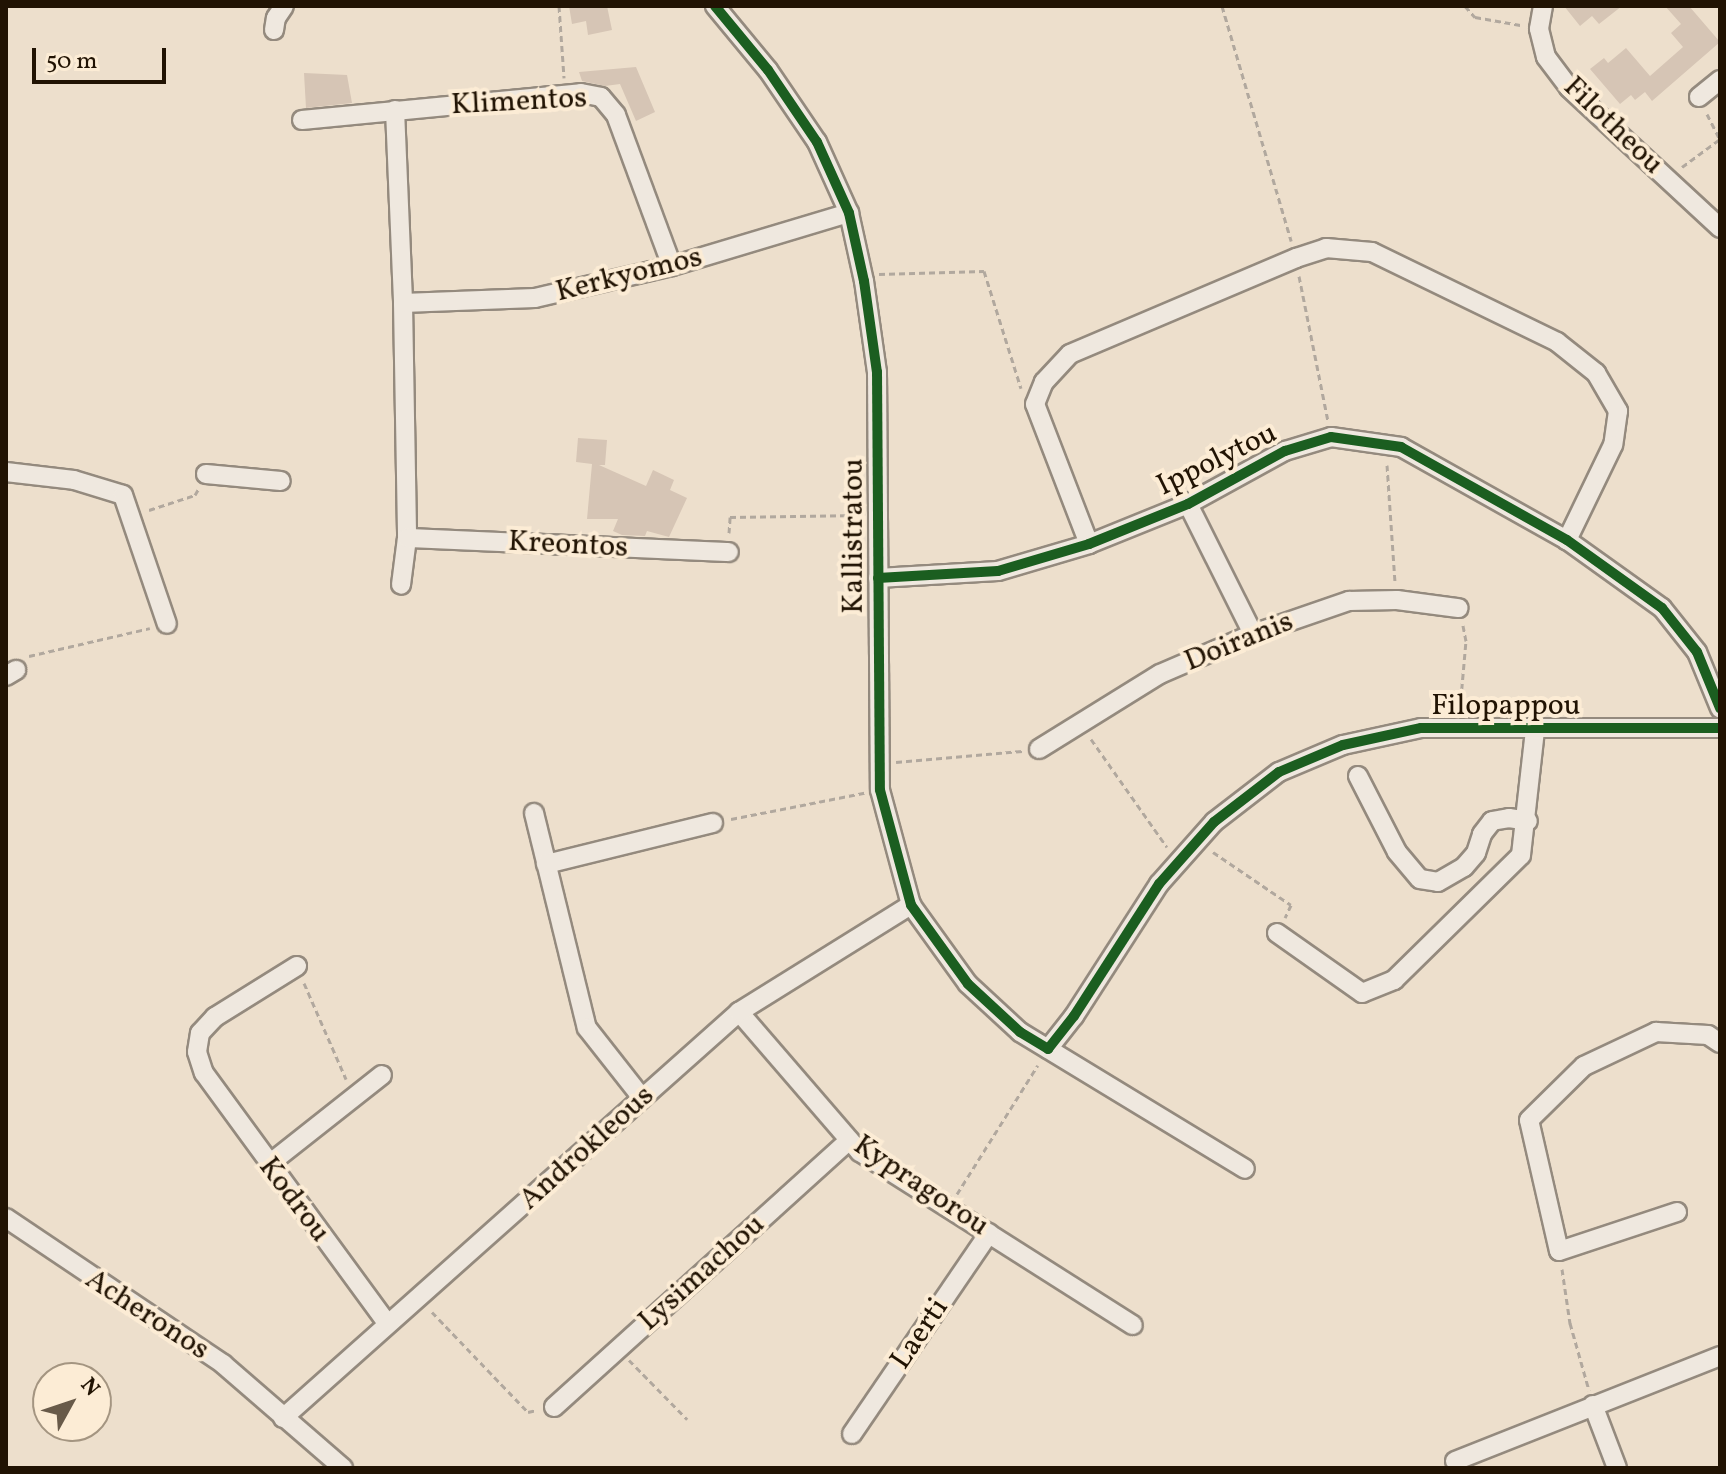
<!DOCTYPE html>
<style>
body{margin:0}
#map{position:relative;width:1726px;height:1474px;overflow:hidden;background:#eddfcc;font-family:Vollkorn,serif}
div>[style]{position:absolute}
[style*='--x']{left:calc(var(--x)*1px);top:calc(var(--y)*1px);width:calc(var(--w)*1px);rotate:calc(var(--a)*1deg)}
.building>*{inset:0;background:#d6c5b5}
.path>*{height:3px;margin-top:-1.5px;transform-origin:0;background:repeating-linear-gradient(90deg,#b1a89e 0 6px,transparent 0 10px)}
.roads{filter:drop-shadow(2px 0 #948a7e) drop-shadow(-2px 0 #948a7e) drop-shadow(0 2px #948a7e) drop-shadow(0 -2px #948a7e)}
.minor>*{height:18px;margin:-9px;padding:0 9px;transform-origin:9px;border-radius:9px;background:#efe8df}
.cycleway>*{height:10px;margin:-5px;padding:0 5px;transform-origin:5px;border-radius:5px;background:#1b5e20}
span{translate:-50% -50%;white-space:nowrap;text-align:center;line-height:1.15;-webkit-text-stroke:8px #fcecd5;paint-order:stroke}
.street-label{font-size:30px;color:#211303}
.frame{position:absolute;inset:0;border:8px solid #211303;pointer-events:none}
.north{position:absolute;left:32px;top:1362px;width:80px;height:80px;box-sizing:border-box;background:#fcecd5;border:2px solid #a49581;border-radius:50%;rotate:50deg;font-size:22px;font-weight:700;line-height:32px;text-align:center;color:#211303}
.north::after{content:'';display:block;margin:auto;width:28px;height:36px;background:#685a49;clip-path:polygon(50% 0,100% 100%,50% 72%,0 100%)}
.scale{position:absolute;left:32px;top:48px;width:134px;height:36px;box-sizing:border-box;border:4px solid #211303;border-top:0;padding-left:10px;font-size:24px;line-height:28px;white-space:nowrap;color:#211303;-webkit-text-stroke:6px #fcecd5;paint-order:stroke}
</style>
<div id="map">
<div class="building">
<div style="clip-path:polygon(569px 6px,607px 6px,612px 30px,588px 35px,586px 21px,572px 24px)"></div>
<div style="clip-path:polygon(1564px 6px,1622px 6px,1599px 24px,1592px 16px,1580px 26px)"></div>
<div style="clip-path:polygon(1665px 6px,1689px 6px,1720px 42px,1652px 101px,1645px 92px,1635px 100px,1631px 95px,1620px 104px,1590px 69px,1604px 58px,1608px 63px,1626px 48px,1650px 76px,1683px 47px,1671px 33px,1681px 24px)"></div>
<div style="clip-path:polygon(636px 67px,655px 112px,636px 121px,620px 84px,605px 86px,582px 81px,579px 72px)"></div>
<div style="clip-path:polygon(304px 73px,347px 75px,352px 103px,306px 108px)"></div>
<div style="clip-path:polygon(578px 438px,607px 440px,605px 465px,599px 465px,646px 486px,653px 470px,674px 480px,670px 490px,687px 498px,669px 537px,647px 531px,645px 536px,622px 535px,613px 531px,618px 519px,587px 519px,592px 464px,576px 462px)"></div>
</div>
<div class="path">
<div style="--x:559;--y:6;--w:72;--a:86"></div>
<div style="--x:1222;--y:6;--w:245;--a:73.6"></div>
<div style="--x:1465;--y:6;--w:15;--a:48"></div>
<div style="--x:1475;--y:17;--w:46;--a:10.1"></div>
<div style="--x:1707;--y:114;--w:28;--a:63"></div>
<div style="--x:1682;--y:167;--w:47;--a:-36.4"></div>
<div style="--x:879;--y:274;--w:105;--a:-1.6"></div>
<div style="--x:984;--y:271;--w:123;--a:72.5"></div>
<div style="--x:1299;--y:276;--w:148;--a:78.7"></div>
<div style="--x:1387;--y:465;--w:116;--a:86.1"></div>
<div style="--x:149;--y:510;--w:48;--a:-18.1"></div>
<div style="--x:195;--y:495;--w:8;--a:-60"></div>
<div style="--x:729;--y:533;--w:16;--a:-86"></div>
<div style="--x:730;--y:517;--w:132;--a:-0.9"></div>
<div style="--x:29;--y:656;--w:124;--a:-13"></div>
<div style="--x:1460;--y:709;--w:68;--a:-85"></div>
<div style="--x:1466;--y:641;--w:16;--a:-101"></div>
<div style="--x:1091;--y:739;--w:132;--a:54.9"></div>
<div style="--x:896;--y:762;--w:127;--a:-5"></div>
<div style="--x:731;--y:819;--w:136;--a:-11.1"></div>
<div style="--x:1213;--y:852;--w:94;--a:34.2"></div>
<div style="--x:1291;--y:905;--w:14;--a:115"></div>
<div style="--x:304;--y:983;--w:105;--a:66.4"></div>
<div style="--x:957;--y:1194;--w:152;--a:-57.9"></div>
<div style="--x:1562;--y:1269;--w:55;--a:81.6"></div>
<div style="--x:1570;--y:1323;--w:70;--a:74.2"></div>
<div style="--x:432;--y:1312;--w:139;--a:46.2"></div>
<div style="--x:528;--y:1412;--w:9;--a:-13"></div>
<div style="--x:629;--y:1360;--w:83;--a:45.5"></div>
</div>
<div class="roads">
<div class="minor">
<div style="--x:715;--y:6;--w:83;--a:50.4"></div>
<div style="--x:768;--y:70;--w:87;--a:55.8"></div>
<div style="--x:817;--y:142;--w:78;--a:65.7"></div>
<div style="--x:849;--y:213;--w:70;--a:77.6"></div>
<div style="--x:864;--y:281;--w:92;--a:81.9"></div>
<div style="--x:877;--y:372;--w:418;--a:89.6"></div>
<div style="--x:880;--y:790;--w:119;--a:74.9"></div>
<div style="--x:911;--y:905;--w:97;--a:54.2"></div>
<div style="--x:968;--y:984;--w:71;--a:42.7"></div>
<div style="--x:1020;--y:1032;--w:263;--a:31.3"></div>
<div style="--x:1543;--y:6;--w:23;--a:100"></div>
<div style="--x:1539;--y:29;--w:29;--a:76"></div>
<div style="--x:1546;--y:57;--w:39;--a:53"></div>
<div style="--x:1569;--y:88;--w:206;--a:42.8"></div>
<div style="--x:274;--y:30;--w:12;--a:-81"></div>
<div style="--x:276;--y:18;--w:14;--a:-56"></div>
<div style="--x:1699;--y:97;--w:27;--a:-39"></div>
<div style="--x:395;--y:110;--w:193;--a:87.6"></div>
<div style="--x:403;--y:303;--w:235;--a:89"></div>
<div style="--x:407;--y:538;--w:47;--a:97.3"></div>
<div style="--x:302;--y:120;--w:280;--a:-5.5"></div>
<div style="--x:581;--y:93;--w:20;--a:11"></div>
<div style="--x:601;--y:97;--w:23;--a:50"></div>
<div style="--x:616;--y:115;--w:161;--a:69.7"></div>
<div style="--x:403;--y:303;--w:132;--a:-2.2"></div>
<div style="--x:535;--y:298;--w:141;--a:-13.1"></div>
<div style="--x:672;--y:266;--w:185;--a:-16.7"></div>
<div style="--x:6;--y:472;--w:68;--a:6.7"></div>
<div style="--x:74;--y:480;--w:51;--a:17"></div>
<div style="--x:123;--y:495;--w:136;--a:71.2"></div>
<div style="--x:206;--y:474;--w:75;--a:5.3"></div>
<div style="--x:1188;--y:504;--w:145;--a:63.4"></div>
<div style="--x:407;--y:538;--w:322;--a:2.5"></div>
<div style="--x:1089;--y:544;--w:150;--a:-111.1"></div>
<div style="--x:1035;--y:404;--w:24;--a:-68"></div>
<div style="--x:1044;--y:382;--w:38;--a:-47"></div>
<div style="--x:1070;--y:354;--w:246;--a:-23"></div>
<div style="--x:1296;--y:258;--w:32;--a:-18"></div>
<div style="--x:1326;--y:248;--w:46;--a:5"></div>
<div style="--x:1372;--y:252;--w:206;--a:25.9"></div>
<div style="--x:1557;--y:342;--w:50;--a:38.5"></div>
<div style="--x:1596;--y:373;--w:44;--a:59.9"></div>
<div style="--x:1618;--y:411;--w:34;--a:98"></div>
<div style="--x:1613;--y:445;--w:106;--a:115.8"></div>
<div style="--x:878;--y:578;--w:120;--a:-3.3"></div>
<div style="--x:998;--y:571;--w:95;--a:-16.5"></div>
<div style="--x:1089;--y:544;--w:107;--a:-22"></div>
<div style="--x:1188;--y:504;--w:111;--a:-28.7"></div>
<div style="--x:1285;--y:451;--w:48;--a:-16.9"></div>
<div style="--x:1331;--y:437;--w:71;--a:8.1"></div>
<div style="--x:1401;--y:447;--w:190;--a:29.3"></div>
<div style="--x:1567;--y:540;--w:117;--a:35.6"></div>
<div style="--x:1662;--y:608;--w:56;--a:51.5"></div>
<div style="--x:1697;--y:652;--w:61;--a:67.7"></div>
<div style="--x:6;--y:676;--w:12;--a:-31"></div>
<div style="--x:1039;--y:749;--w:142;--a:-31.8"></div>
<div style="--x:1160;--y:674;--w:101;--a:-23.3"></div>
<div style="--x:1253;--y:634;--w:102;--a:-19"></div>
<div style="--x:1349;--y:601;--w:48;--a:-1.2"></div>
<div style="--x:1397;--y:600;--w:62;--a:7.5"></div>
<div style="--x:1358;--y:776;--w:85;--a:62.8"></div>
<div style="--x:1397;--y:852;--w:35;--a:50"></div>
<div style="--x:1420;--y:879;--w:18;--a:9"></div>
<div style="--x:1438;--y:882;--w:30;--a:-30"></div>
<div style="--x:1464;--y:867;--w:18;--a:-49"></div>
<div style="--x:1476;--y:853;--w:20;--a:-72"></div>
<div style="--x:1482;--y:834;--w:16;--a:-52"></div>
<div style="--x:1492;--y:821;--w:17;--a:-10"></div>
<div style="--x:1509;--y:818;--w:19;--a:9"></div>
<div style="--x:534;--y:813;--w:221;--a:76.2"></div>
<div style="--x:587;--y:1028;--w:89;--a:51.8"></div>
<div style="--x:546;--y:864;--w:172;--a:-13.8"></div>
<div style="--x:1277;--y:933;--w:104;--a:35.2"></div>
<div style="--x:1362;--y:993;--w:35;--a:-22"></div>
<div style="--x:1394;--y:980;--w:178;--a:-44.5"></div>
<div style="--x:1521;--y:855;--w:126;--a:-83.6"></div>
<div style="--x:297;--y:966;--w:97;--a:148.1"></div>
<div style="--x:215;--y:1017;--w:22;--a:133"></div>
<div style="--x:200;--y:1033;--w:19;--a:99"></div>
<div style="--x:197;--y:1052;--w:22;--a:72"></div>
<div style="--x:204;--y:1073;--w:311;--a:53.8"></div>
<div style="--x:739;--y:1012;--w:185;--a:49.2"></div>
<div style="--x:860;--y:1152;--w:323;--a:32.4"></div>
<div style="--x:1048;--y:1049;--w:42;--a:-51.8"></div>
<div style="--x:1074;--y:1016;--w:157;--a:-57.2"></div>
<div style="--x:1159;--y:884;--w:83;--a:-48.4"></div>
<div style="--x:1214;--y:822;--w:82;--a:-37.6"></div>
<div style="--x:1279;--y:772;--w:69;--a:-22.9"></div>
<div style="--x:1343;--y:745;--w:80;--a:-12.3"></div>
<div style="--x:1421;--y:728;--w:299;--a:0"></div>
<div style="--x:268;--y:1165;--w:145;--a:-38.3"></div>
<div style="--x:1677;--y:1212;--w:124;--a:161.7"></div>
<div style="--x:1559;--y:1251;--w:134;--a:-102.9"></div>
<div style="--x:1529;--y:1120;--w:77;--a:-44.5"></div>
<div style="--x:1584;--y:1066;--w:80;--a:-25.3"></div>
<div style="--x:1656;--y:1032;--w:52;--a:3.3"></div>
<div style="--x:1708;--y:1035;--w:14;--a:34"></div>
<div style="--x:6;--y:1218;--w:262;--a:33.9"></div>
<div style="--x:223;--y:1364;--w:159;--a:40.9"></div>
<div style="--x:1593;--y:1405;--w:67;--a:69.1"></div>
<div style="--x:554;--y:1407;--w:398;--a:-42.1"></div>
<div style="--x:283;--y:1418;--w:611;--a:-41.68"></div>
<div style="--x:739;--y:1012;--w:203;--a:-31.9"></div>
<div style="--x:852;--y:1434;--w:243;--a:-55.7"></div>
<div style="--x:1455;--y:1461;--w:285;--a:-21.6"></div>
</div>
</div>
<div class="cycleway">
<div style="--x:715;--y:6;--w:83;--a:50.4"></div>
<div style="--x:768;--y:70;--w:87;--a:55.8"></div>
<div style="--x:817;--y:142;--w:78;--a:65.7"></div>
<div style="--x:849;--y:213;--w:70;--a:77.6"></div>
<div style="--x:864;--y:281;--w:92;--a:81.9"></div>
<div style="--x:877;--y:372;--w:418;--a:89.6"></div>
<div style="--x:880;--y:790;--w:119;--a:74.9"></div>
<div style="--x:911;--y:905;--w:97;--a:54.2"></div>
<div style="--x:968;--y:984;--w:71;--a:42.7"></div>
<div style="--x:1020;--y:1032;--w:33;--a:31"></div>
<div style="--x:1048;--y:1049;--w:42;--a:-51.8"></div>
<div style="--x:1074;--y:1016;--w:157;--a:-57.2"></div>
<div style="--x:1159;--y:884;--w:83;--a:-48.4"></div>
<div style="--x:1214;--y:822;--w:82;--a:-37.6"></div>
<div style="--x:1279;--y:772;--w:69;--a:-22.9"></div>
<div style="--x:1343;--y:745;--w:80;--a:-12.3"></div>
<div style="--x:1421;--y:728;--w:299;--a:0"></div>
<div style="--x:878;--y:578;--w:120;--a:-3.3"></div>
<div style="--x:998;--y:571;--w:95;--a:-16.5"></div>
<div style="--x:1089;--y:544;--w:107;--a:-22"></div>
<div style="--x:1188;--y:504;--w:111;--a:-28.7"></div>
<div style="--x:1285;--y:451;--w:48;--a:-16.9"></div>
<div style="--x:1331;--y:437;--w:71;--a:8.1"></div>
<div style="--x:1401;--y:447;--w:190;--a:29.3"></div>
<div style="--x:1567;--y:540;--w:117;--a:35.6"></div>
<div style="--x:1662;--y:608;--w:56;--a:51.5"></div>
<div style="--x:1697;--y:652;--w:61;--a:67.7"></div>
</div>
<div class="street-label">
<span style="left:519px;top:102px;rotate:-3deg">Klimentos</span>
<span style="left:1613px;top:126px;rotate:44deg">Filotheou</span>
<span style="left:629px;top:275px;rotate:-14deg">Kerkyomos</span>
<span style="left:1217px;top:460px;rotate:-26deg">Ippolytou</span>
<span style="left:854px;top:536px;rotate:-90deg">Kallistratou</span>
<span style="left:568px;top:545px;rotate:3deg">Kreontos</span>
<span style="left:1239px;top:642px;rotate:-22deg">Doiranis</span>
<span style="left:1506px;top:706px">Filopappou</span>
<span style="left:587px;top:1148px;rotate:-42deg">Androkleous</span>
<span style="left:921px;top:1186px;rotate:34deg">Kypragorou</span>
<span style="left:294px;top:1200px;rotate:53deg">Kodrou</span>
<span style="left:702px;top:1273px;rotate:-42deg">Lysimachou</span>
<span style="left:147px;top:1315px;rotate:33deg">Acheronos</span>
<span style="left:920px;top:1334px;rotate:-56deg">Laerti</span>
</div>
<div class="frame"></div>
<div class="north">N</div>
<div class="scale">50 m</div>
</div>
